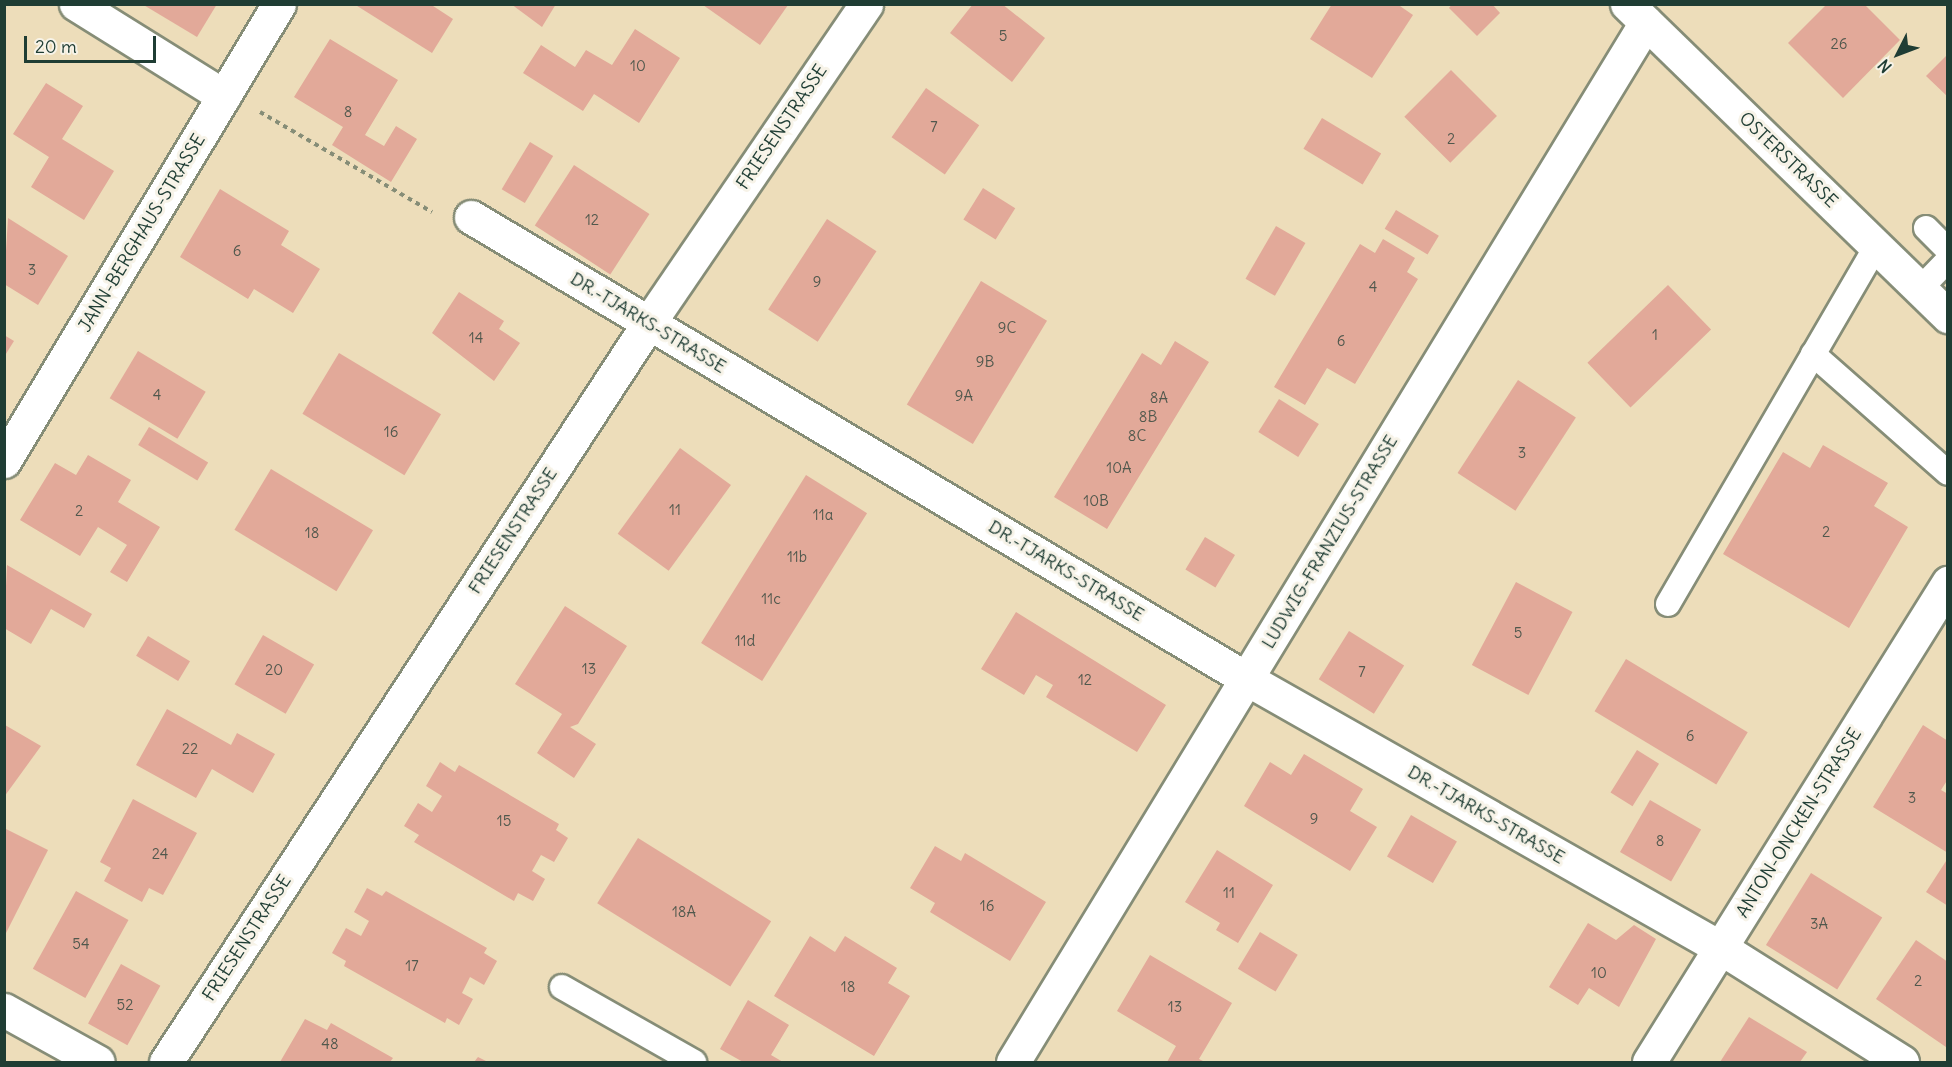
<!DOCTYPE html>
<style>
body{margin:0}
#map{position:relative;width:1952px;height:1067px;overflow:hidden;background:#edddba;font-family:Delius,sans-serif}
div>[style]{position:absolute}
[style*='--x']{left:calc(var(--x)*1px);top:calc(var(--y)*1px);width:calc(var(--w)*1px);rotate:calc(var(--a)*1deg)}
.building>*{inset:0;background:#e2a999;transform-origin:0 0}
.path>*{height:4px;margin-top:-2px;transform-origin:0;background:repeating-linear-gradient(90deg,#868d77 0 4.5px,transparent 0 9px)}
.roads{filter:drop-shadow(2px 0 #868d77) drop-shadow(-2px 0 #868d77) drop-shadow(0 2px #868d77) drop-shadow(0 -2px #868d77)}
.service>*{height:24px;margin:-12px;padding:0 12px;transform-origin:12px;border-radius:12px;background:#fff}
.minor>*{height:33px;margin:-16.5px;padding:0 16.5px;transform-origin:16.5px;border-radius:16.5px;background:#fff}
.tertiary>*{height:33px;margin:-16.5px;padding:0 16.5px;transform-origin:16.5px;border-radius:16.5px;background:#fff}
span{translate:-50% -50%;white-space:nowrap;text-align:center;line-height:1.15;-webkit-text-stroke:6px #f7f3e8;paint-order:stroke}
.number-label{font-size:15px;color:#50584d}
.number-label span{-webkit-text-stroke-width:0}
.street-label{font-size:18px;color:#1f3d34}
.frame{position:absolute;inset:0;border:6px solid #1f3d34;pointer-events:none}
.north{position:absolute;left:1868px;top:24px;width:60px;height:60px;-webkit-text-stroke:4px #f7f3e8;paint-order:stroke;rotate:228deg;font-size:16px;font-weight:700;line-height:24px;text-align:center;color:#1f3d34}
.north::after{content:'';display:block;margin:auto;width:21px;height:27px;background:#1f3d34;clip-path:polygon(50% 0,100% 100%,50% 72%,0 100%)}
.scale{position:absolute;left:24px;top:36px;width:132px;height:27px;box-sizing:border-box;border:3px solid #1f3d34;border-top:0;padding-left:8px;font-size:18px;line-height:21px;white-space:nowrap;color:#1f3d34;-webkit-text-stroke:4px #f7f3e8;paint-order:stroke}
</style>
<div id="map">
<div class="building">
<div style="clip-path:polygon(142px 4px,217px 4px,197px 37px)"></div>
<div style="clip-path:polygon(354px 4px,430px 4px,453px 19px,432px 53px)"></div>
<div style="clip-path:polygon(511px 4px,556px 4px,542px 27px)"></div>
<div style="clip-path:polygon(973px 4px,1002px 4px,1045px 38px,1012px 82px,950px 33px)"></div>
<div style="clip-path:polygon(1332px 4px,1397px 4px,1413px 15px,1372px 78px,1310px 39px)"></div>
<div style="clip-path:polygon(1452px 4px,1492px 4px,1500px 13px,1477px 36px,1449px 8px)"></div>
<div style="clip-path:polygon(1827px 4px,1864px 4px,1900px 40px,1843px 98px,1788px 43px)"></div>
<div style="clip-path:polygon(703px 5px,788px 5px,760px 45px)"></div>
<div style="clip-path:polygon(635px 29px,680px 58px,639px 123px,594px 94px,583px 111px,523px 73px,541px 45px,575px 67px,586px 50px,612px 65px)"></div>
<div style="clip-path:polygon(330px 39px,398px 80px,365px 135px,384px 146px,396px 126px,417px 139px,391px 182px,332px 145px,343px 127px,294px 97px)"></div>
<div style="clip-path:polygon(1948px 54px,1948px 97px,1926px 76px)"></div>
<div style="left:1451px;top:70px;width:65px;height:66px;rotate:45deg"></div>
<div style="clip-path:polygon(46px 83px,83px 106px,62px 139px,114px 171px,84px 220px,31px 187px,49px 157px,13px 134px)"></div>
<div style="left:926px;top:88px;width:65px;height:60px;rotate:35deg"></div>
<div style="left:1322px;top:118px;width:69px;height:36px;rotate:31deg"></div>
<div style="left:530px;top:142px;width:27px;height:55px;rotate:31deg"></div>
<div style="left:574px;top:165px;width:90px;height:72px;rotate:33deg"></div>
<div style="left:983px;top:188px;width:38px;height:37px;rotate:32deg"></div>
<div style="clip-path:polygon(220px 189px,289px 231px,281px 245px,320px 269px,293px 313px,254px 289px,248px 299px,180px 257px)"></div>
<div style="left:1396px;top:210px;width:50px;height:22px;rotate:31deg"></div>
<div style="clip-path:polygon(8px 218px,68px 256px,38px 305px,4px 284px)"></div>
<div style="left:827px;top:219px;width:59px;height:108px;rotate:33deg"></div>
<div style="left:1276px;top:226px;width:34px;height:61px;rotate:30deg"></div>
<div style="clip-path:polygon(1383px 239px,1415px 258px,1407px 272px,1418px 279px,1355px 384px,1327px 368px,1305px 405px,1274px 387px,1360px 244px,1375px 253px)"></div>
<div style="left:981px;top:281px;width:77px;height:144px;rotate:31deg"></div>
<div style="left:1668px;top:285px;width:62px;height:112px;rotate:46deg"></div>
<div style="clip-path:polygon(459px 292px,504px 321px,499px 329px,520px 343px,494px 381px,432px 333px)"></div>
<div style="clip-path:polygon(4px 335px,14px 341px,4px 357px)"></div>
<div style="clip-path:polygon(1175px 341px,1209px 362px,1107px 529px,1054px 497px,1142px 353px,1161px 365px)"></div>
<div style="left:138px;top:351px;width:79px;height:55px;rotate:31deg"></div>
<div style="left:339px;top:353px;width:119px;height:71px;rotate:31deg"></div>
<div style="left:1518px;top:380px;width:69px;height:111px;rotate:33deg"></div>
<div style="left:1279px;top:399px;width:47px;height:39px;rotate:32deg"></div>
<div style="left:149px;top:427px;width:69px;height:21px;rotate:31deg"></div>
<div style="clip-path:polygon(1823px 445px,1888px 483px,1874px 506px,1908px 527px,1849px 628px,1723px 554px,1783px 452px,1810px 468px)"></div>
<div style="left:680px;top:448px;width:63px;height:106px;rotate:36deg"></div>
<div style="clip-path:polygon(88px 455px,131px 480px,118px 502px,160px 527px,127px 582px,110px 572px,127px 545px,98px 527px,80px 556px,20px 520px,55px 463px,76px 475px)"></div>
<div style="left:271px;top:469px;width:119px;height:71px;rotate:31deg"></div>
<div style="left:806px;top:475px;width:72px;height:198px;rotate:32deg"></div>
<div style="left:1205px;top:537px;width:35px;height:38px;rotate:31deg"></div>
<div style="clip-path:polygon(7px 565px,92px 614px,84px 628px,51px 609px,31px 644px,4px 628px)"></div>
<div style="left:1516px;top:582px;width:64px;height:94px;rotate:28deg"></div>
<div style="clip-path:polygon(565px 606px,627px 646px,578px 724px,570px 727px,596px 744px,574px 778px,537px 753px,562px 714px,515px 684px)"></div>
<div style="clip-path:polygon(1016px 612px,1166px 705px,1137px 752px,1046px 697px,1053px 685px,1036px 675px,1024px 695px,981px 669px)"></div>
<div style="left:1349px;top:631px;width:65px;height:57px;rotate:32deg"></div>
<div style="left:263px;top:635px;width:59px;height:57px;rotate:30deg"></div>
<div style="left:148px;top:636px;width:49px;height:23px;rotate:31deg"></div>
<div style="left:1626px;top:659px;width:142px;height:61px;rotate:31deg"></div>
<div style="clip-path:polygon(167px 709px,231px 745px,237px 733px,275px 754px,253px 793px,212px 769px,196px 798px,136px 765px)"></div>
<div style="clip-path:polygon(5px 725px,41px 746px,4px 797px,4px 727px)"></div>
<div style="clip-path:polygon(1923px 725px,1948px 741px,1948px 779px,1941px 790px,1948px 794px,1948px 853px,1873px 807px)"></div>
<div style="left:1637px;top:750px;width:26px;height:50px;rotate:32deg"></div>
<div style="clip-path:polygon(1304px 754px,1363px 789px,1350px 811px,1377px 827px,1350px 871px,1244px 806px,1270px 762px,1291px 775px)"></div>
<div style="clip-path:polygon(440px 762px,455px 772px,459px 765px,559px 824px,556px 830px,568px 838px,554px 862px,541px 855px,532px 871px,545px 879px,533px 901px,518px 893px,514px 901px,414px 842px,419px 835px,404px 826px,418px 803px,432px 812px,442px 796px,426px 786px)"></div>
<div style="clip-path:polygon(133px 799px,197px 833px,163px 895px,149px 888px,142px 902px,104px 881px,111px 868px,100px 862px)"></div>
<div style="left:1650px;top:800px;width:59px;height:60px;rotate:30deg"></div>
<div style="left:1411px;top:815px;width:53px;height:48px;rotate:30deg"></div>
<div style="clip-path:polygon(4px 828px,48px 850px,4px 937px)"></div>
<div style="left:638px;top:838px;width:157px;height:77px;rotate:32deg"></div>
<div style="clip-path:polygon(935px 846px,961px 861px,965px 853px,1046px 902px,1010px 961px,930px 912px,935px 903px,910px 888px)"></div>
<div style="clip-path:polygon(1217px 850px,1273px 885px,1238px 943px,1216px 930px,1220px 923px,1185px 902px)"></div>
<div style="clip-path:polygon(1948px 858px,1948px 906px,1926px 892px)"></div>
<div style="left:1811px;top:873px;width:84px;height:85px;rotate:32deg"></div>
<div style="clip-path:polygon(367px 888px,382px 896px,386px 891px,487px 948px,484px 953px,497px 961px,484px 985px,470px 977px,462px 993px,473px 999px,459px 1025px,447px 1018px,445px 1023px,344px 966px,346px 961px,332px 953px,346px 928px,361px 936px,369px 921px,354px 912px)"></div>
<div style="left:76px;top:891px;width:60px;height:89px;rotate:29deg"></div>
<div style="clip-path:polygon(1588px 923px,1616px 940px,1634px 925px,1656px 939px,1619px 1007px,1589px 988px,1578px 1005px,1549px 987px)"></div>
<div style="left:1260px;top:932px;width:44px;height:43px;rotate:31deg"></div>
<div style="clip-path:polygon(810px 936px,835px 952px,845px 936px,897px 968px,888px 983px,910px 996px,874px 1056px,774px 996px)"></div>
<div style="clip-path:polygon(1916px 940px,1948px 962px,1946px 1047px,1876px 999px)"></div>
<div style="clip-path:polygon(1150px 955px,1232px 1003px,1199px 1059px,1205px 1062px,1167px 1062px,1176px 1046px,1117px 1011px)"></div>
<div style="left:121px;top:964px;width:45px;height:68px;rotate:29deg"></div>
<div style="clip-path:polygon(748px 1000px,789px 1025px,771px 1055px,783px 1062px,743px 1062px,720px 1049px)"></div>
<div style="clip-path:polygon(1749px 1017px,1807px 1052px,1800px 1062px,1720px 1062px)"></div>
<div style="clip-path:polygon(305px 1019px,327px 1030px,331px 1023px,393px 1058px,390px 1062px,280px 1062px)"></div>
<div style="clip-path:polygon(478px 1057px,488px 1062px,474px 1062px)"></div>
</div>
<div class="path">
<div style="--x:260;--y:112;--w:199;--a:30.2"></div>
</div>
<div class="roads">
<div class="service">
<div style="--x:1926;--y:228;--w:31;--a:45"></div>
<div style="--x:1920;--y:289;--w:40;--a:-46"></div>
<div style="--x:1813;--y:354;--w:180;--a:41.4"></div>
<div style="--x:1668;--y:604;--w:414;--a:-59.8"></div>
<div style="--x:562;--y:987;--w:152;--a:29.6"></div>
</div>
<div class="minor">
<div style="--x:76;--y:4;--w:174;--a:31.9"></div>
<div style="--x:471;--y:217;--w:903;--a:30.77"></div>
<div style="--x:1247;--y:679;--w:545;--a:29.58"></div>
<div style="--x:1721;--y:948;--w:214;--a:32.2"></div>
<div style="--x:4;--y:1010;--w:107;--a:29"></div>
<div style="--x:166;--y:1062;--w:881;--a:-56.85"></div>
<div style="--x:648;--y:324;--w:387;--a:-55.7"></div>
<div style="--x:1013;--y:1062;--w:1217;--a:-58.67"></div>
<div style="--x:1649;--y:1062;--w:565;--a:-58.03"></div>
</div>
<div class="tertiary">
<div style="--x:1627;--y:4;--w:448;--a:44.2"></div>
<div style="--x:4;--y:461;--w:533;--a:-58.96"></div>
</div>
</div>
<div class="number-label">
<span style="left:1003px;top:36px">5</span>
<span style="left:1839px;top:44px">26</span>
<span style="left:638px;top:66px">10</span>
<span style="left:348px;top:112px">8</span>
<span style="left:934px;top:127px">7</span>
<span style="left:1451px;top:139px">2</span>
<span style="left:592px;top:220px">12</span>
<span style="left:237px;top:251px">6</span>
<span style="left:32px;top:270px">3</span>
<span style="left:817px;top:282px">9</span>
<span style="left:1373px;top:287px">4</span>
<span style="left:1007px;top:328px">9C</span>
<span style="left:1655px;top:335px">1</span>
<span style="left:476px;top:338px">14</span>
<span style="left:1341px;top:341px">6</span>
<span style="left:985px;top:362px">9B</span>
<span style="left:157px;top:395px">4</span>
<span style="left:964px;top:396px">9A</span>
<span style="left:1159px;top:398px">8A</span>
<span style="left:1148px;top:417px">8B</span>
<span style="left:391px;top:432px">16</span>
<span style="left:1137px;top:436px">8C</span>
<span style="left:1522px;top:453px">3</span>
<span style="left:1119px;top:468px">10A</span>
<span style="left:1096px;top:501px">10B</span>
<span style="left:675px;top:510px">11</span>
<span style="left:79px;top:511px">2</span>
<span style="left:823px;top:515px">11a</span>
<span style="left:1826px;top:532px">2</span>
<span style="left:312px;top:533px">18</span>
<span style="left:797px;top:557px">11b</span>
<span style="left:771px;top:599px">11c</span>
<span style="left:1518px;top:633px">5</span>
<span style="left:745px;top:641px">11d</span>
<span style="left:589px;top:669px">13</span>
<span style="left:274px;top:670px">20</span>
<span style="left:1362px;top:672px">7</span>
<span style="left:1085px;top:680px">12</span>
<span style="left:1690px;top:736px">6</span>
<span style="left:190px;top:749px">22</span>
<span style="left:1912px;top:798px">3</span>
<span style="left:1314px;top:819px">9</span>
<span style="left:504px;top:821px">15</span>
<span style="left:1660px;top:841px">8</span>
<span style="left:160px;top:854px">24</span>
<span style="left:1229px;top:893px">11</span>
<span style="left:987px;top:906px">16</span>
<span style="left:684px;top:912px">18A</span>
<span style="left:1819px;top:924px">3A</span>
<span style="left:81px;top:944px">54</span>
<span style="left:412px;top:966px">17</span>
<span style="left:1599px;top:973px">10</span>
<span style="left:1918px;top:981px">2</span>
<span style="left:848px;top:987px">18</span>
<span style="left:125px;top:1005px">52</span>
<span style="left:1175px;top:1007px">13</span>
<span style="left:330px;top:1044px">48</span>
</div>
<div class="street-label">
<span style="left:782px;top:127px;rotate:-56deg">FRIESENSTRASSE</span>
<span style="left:1788px;top:160px;rotate:44deg">OSTERSTRASSE</span>
<span style="left:142px;top:233px;rotate:-59deg">JANN-BERGHAUS-STRASSE</span>
<span style="left:648px;top:323px;rotate:31deg">DR.-TJARKS-STRASSE</span>
<span style="left:513px;top:531px;rotate:-57deg">FRIESENSTRASSE</span>
<span style="left:1330px;top:542px;rotate:-59deg">LUDWIG-FRANZIUS-STRASSE</span>
<span style="left:1066px;top:571px;rotate:31deg">DR.-TJARKS-STRASSE</span>
<span style="left:1486px;top:815px;rotate:30deg">DR.-TJARKS-STRASSE</span>
<span style="left:1799px;top:823px;rotate:-58deg">ANTON-ONCKEN-STRASSE</span>
<span style="left:247px;top:938px;rotate:-57deg">FRIESENSTRASSE</span>
</div>
<div class="frame"></div>
<div class="north">N</div>
<div class="scale">20 m</div>
</div>
